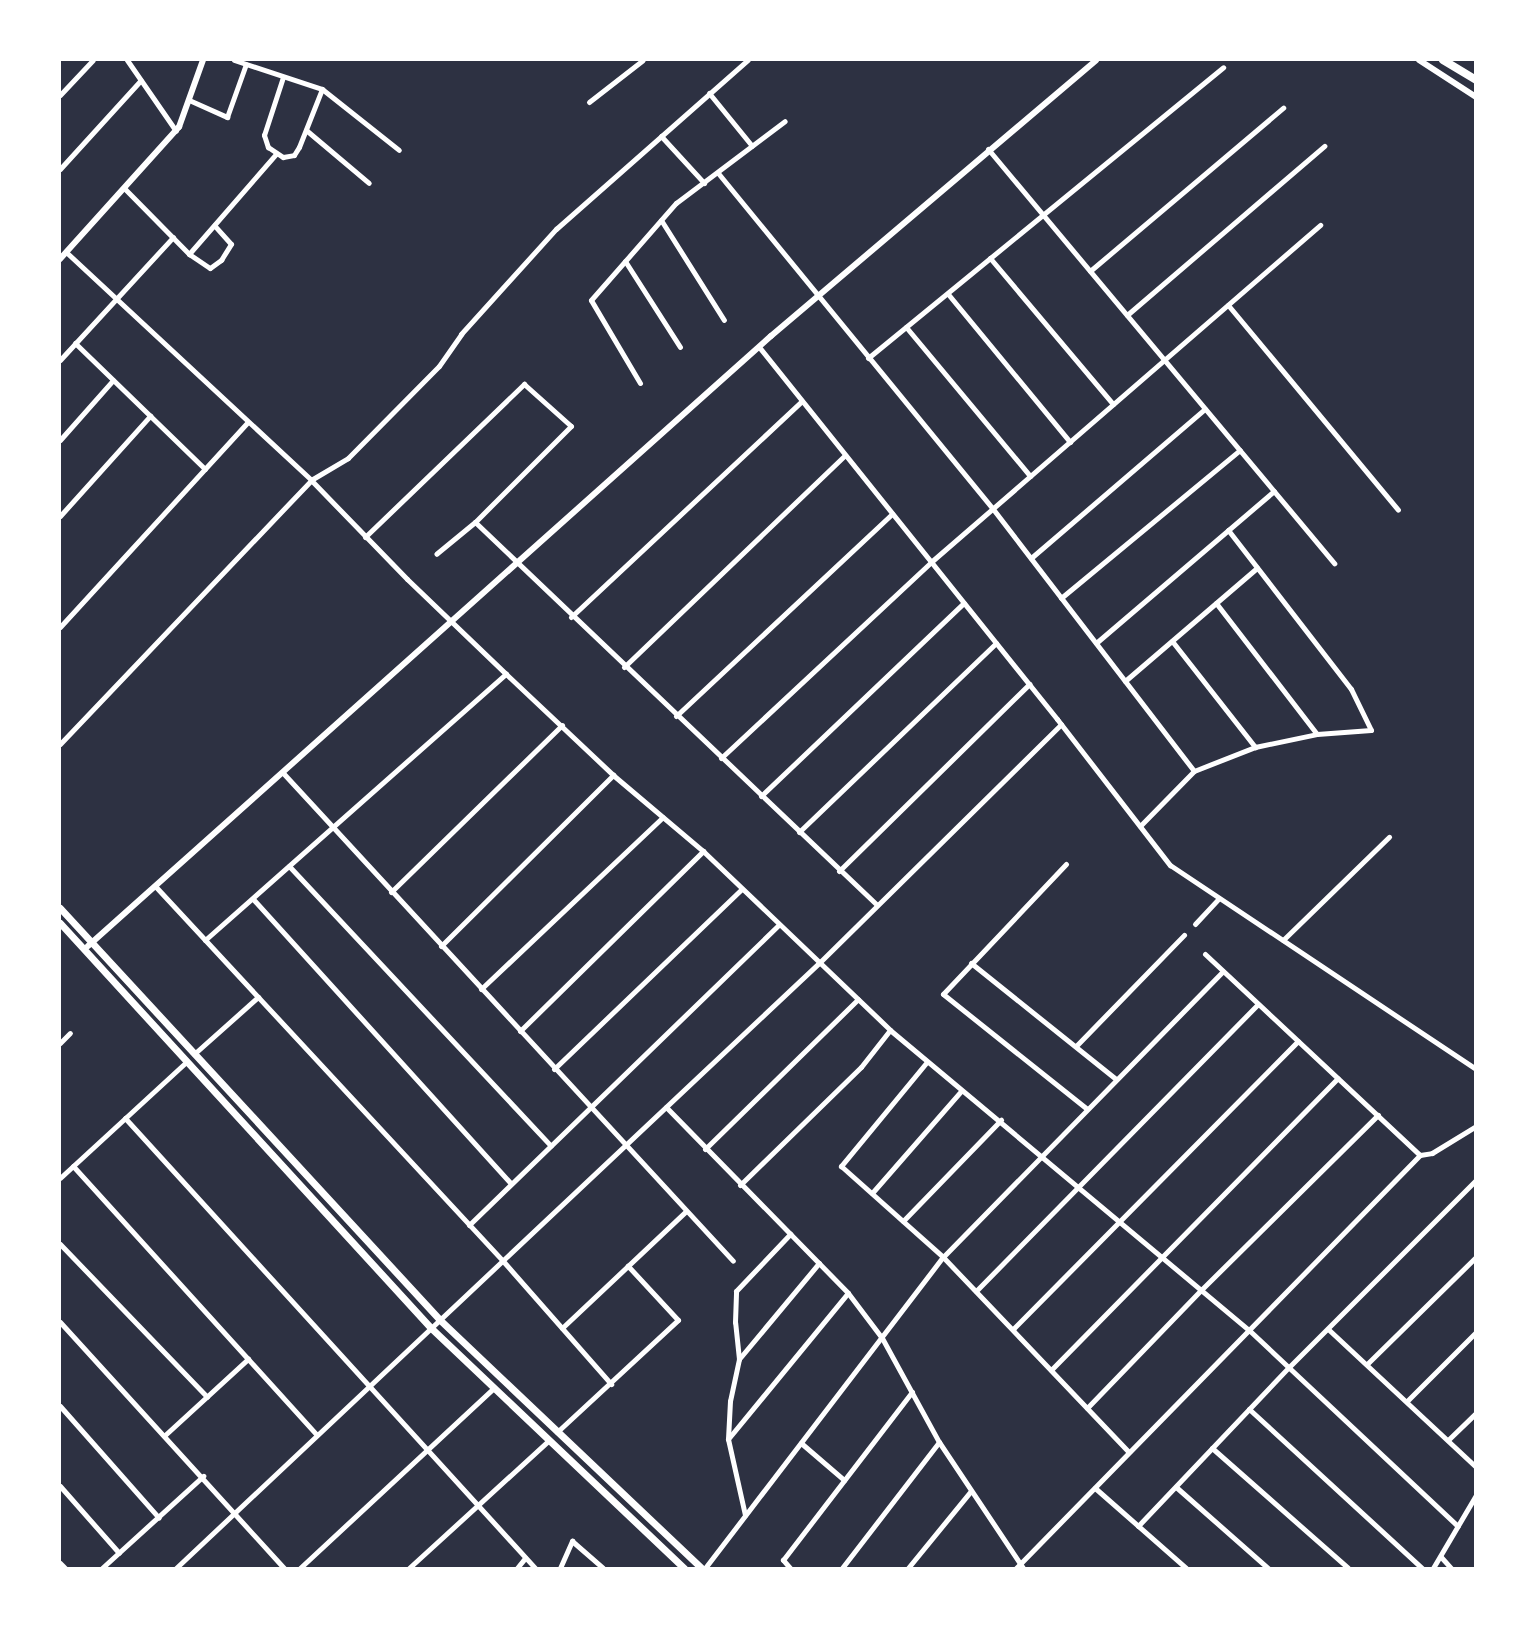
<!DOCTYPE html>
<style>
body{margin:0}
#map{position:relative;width:1535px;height:1628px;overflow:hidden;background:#2d3142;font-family:"Asap Condensed",sans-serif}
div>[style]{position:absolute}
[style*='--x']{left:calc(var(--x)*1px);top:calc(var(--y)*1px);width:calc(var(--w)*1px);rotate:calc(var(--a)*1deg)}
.minor>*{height:5px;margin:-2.5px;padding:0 2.5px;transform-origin:2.5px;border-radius:2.5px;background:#fff}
.tertiary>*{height:6px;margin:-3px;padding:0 3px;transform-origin:3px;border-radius:3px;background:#fff}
.secondary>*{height:7px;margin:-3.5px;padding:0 3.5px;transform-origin:3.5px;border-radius:3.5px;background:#fff}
.trunk>*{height:8px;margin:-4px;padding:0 4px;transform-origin:4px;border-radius:4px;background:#fff}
span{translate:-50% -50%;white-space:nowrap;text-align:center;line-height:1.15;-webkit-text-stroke:6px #fff;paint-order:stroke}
.frame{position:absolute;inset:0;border:61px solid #fff;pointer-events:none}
</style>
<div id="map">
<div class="minor">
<div style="--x:127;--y:60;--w:86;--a:55.4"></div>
<div style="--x:234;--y:60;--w:93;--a:18.2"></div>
<div style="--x:322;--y:89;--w:98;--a:38.4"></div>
<div style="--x:283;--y:77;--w:61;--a:108.1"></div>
<div style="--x:264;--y:135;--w:13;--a:72"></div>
<div style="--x:268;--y:147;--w:18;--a:34"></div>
<div style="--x:283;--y:157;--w:11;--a:-10"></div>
<div style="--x:294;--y:155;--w:9;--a:-58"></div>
<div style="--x:299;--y:147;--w:62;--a:-68.4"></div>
<div style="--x:709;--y:93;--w:68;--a:50.9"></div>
<div style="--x:60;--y:95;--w:48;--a:-46.7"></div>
<div style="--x:189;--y:100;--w:42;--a:24.1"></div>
<div style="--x:227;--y:117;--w:56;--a:-70.3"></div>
<div style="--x:589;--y:102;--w:68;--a:-37.9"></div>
<div style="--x:306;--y:130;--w:82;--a:40.1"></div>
<div style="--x:661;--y:136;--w:64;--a:47.5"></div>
<div style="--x:988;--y:149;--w:540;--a:50.11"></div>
<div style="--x:60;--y:169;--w:120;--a:-47.7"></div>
<div style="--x:718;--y:173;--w:434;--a:50.7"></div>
<div style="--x:993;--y:509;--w:330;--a:52.5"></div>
<div style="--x:124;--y:188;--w:93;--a:45.4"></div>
<div style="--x:189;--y:254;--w:25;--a:34"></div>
<div style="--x:210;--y:268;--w:14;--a:-36"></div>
<div style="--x:221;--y:260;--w:19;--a:-58"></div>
<div style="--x:231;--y:244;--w:25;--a:-132"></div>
<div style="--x:661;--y:220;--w:118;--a:57.8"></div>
<div style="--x:66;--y:252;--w:335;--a:42.9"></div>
<div style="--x:311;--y:480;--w:138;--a:45.9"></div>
<div style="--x:407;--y:579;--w:137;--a:43.8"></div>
<div style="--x:506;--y:674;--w:147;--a:43.3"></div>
<div style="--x:613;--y:775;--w:118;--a:40.2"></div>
<div style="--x:703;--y:851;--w:259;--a:43.7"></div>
<div style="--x:890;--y:1030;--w:469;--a:39.9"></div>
<div style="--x:1250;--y:1331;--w:285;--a:43.2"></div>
<div style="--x:189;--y:254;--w:133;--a:-49"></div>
<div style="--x:990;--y:258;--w:191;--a:49.9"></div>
<div style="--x:625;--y:261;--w:102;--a:57.4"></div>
<div style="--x:1090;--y:271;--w:253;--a:-40.2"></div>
<div style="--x:948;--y:294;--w:192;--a:50.5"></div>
<div style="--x:1228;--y:305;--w:266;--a:50.3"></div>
<div style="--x:1127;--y:315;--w:260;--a:-40.6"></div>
<div style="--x:906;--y:327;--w:194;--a:50.2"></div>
<div style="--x:75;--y:343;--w:181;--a:44.1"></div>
<div style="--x:759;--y:347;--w:477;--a:51.3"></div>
<div style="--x:1057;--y:719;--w:185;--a:52.3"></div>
<div style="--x:1170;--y:865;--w:368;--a:33.7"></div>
<div style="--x:868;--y:358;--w:459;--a:-39.3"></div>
<div style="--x:60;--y:360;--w:167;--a:-47.4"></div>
<div style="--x:640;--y:383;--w:96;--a:-120.6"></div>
<div style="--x:591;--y:300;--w:129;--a:-48.8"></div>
<div style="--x:676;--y:203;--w:136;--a:-37"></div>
<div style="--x:60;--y:440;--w:80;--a:-48.5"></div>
<div style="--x:60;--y:516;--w:135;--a:-48"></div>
<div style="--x:475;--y:522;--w:555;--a:43.61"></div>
<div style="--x:365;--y:537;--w:221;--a:-43.9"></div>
<div style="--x:524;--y:384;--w:63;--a:41.8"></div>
<div style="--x:571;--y:426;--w:136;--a:135"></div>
<div style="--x:475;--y:522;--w:50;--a:140.6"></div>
<div style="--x:1031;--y:558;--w:229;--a:-40.6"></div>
<div style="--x:1061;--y:598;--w:232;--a:-39.6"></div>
<div style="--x:1216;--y:603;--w:165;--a:52.4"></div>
<div style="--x:571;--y:617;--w:316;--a:-43.1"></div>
<div style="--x:60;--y:627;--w:278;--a:-47.5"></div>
<div style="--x:1172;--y:641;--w:135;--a:51.9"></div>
<div style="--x:1096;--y:643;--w:234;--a:-40.5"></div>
<div style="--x:624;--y:667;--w:306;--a:-43.8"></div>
<div style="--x:1125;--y:681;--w:174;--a:-40.6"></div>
<div style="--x:676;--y:716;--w:296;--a:-43.1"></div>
<div style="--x:60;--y:744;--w:364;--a:-46.4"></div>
<div style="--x:311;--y:480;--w:43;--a:-30.7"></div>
<div style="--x:348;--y:458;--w:129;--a:-45.3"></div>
<div style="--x:439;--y:366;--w:39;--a:-55"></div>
<div style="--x:461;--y:334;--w:142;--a:-47.9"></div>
<div style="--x:556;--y:229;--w:256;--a:-41.4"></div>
<div style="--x:721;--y:758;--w:287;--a:-43"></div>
<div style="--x:931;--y:562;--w:515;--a:-40.9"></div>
<div style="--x:284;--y:774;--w:662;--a:47.32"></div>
<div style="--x:761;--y:796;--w:280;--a:-43.6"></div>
<div style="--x:1140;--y:826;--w:77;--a:-45.5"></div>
<div style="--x:1194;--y:771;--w:66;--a:-21.5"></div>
<div style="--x:1255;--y:747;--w:63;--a:-11.8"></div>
<div style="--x:1317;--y:734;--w:54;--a:-4.2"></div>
<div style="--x:1371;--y:730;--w:46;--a:-116"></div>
<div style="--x:1351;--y:689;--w:201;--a:-127.7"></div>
<div style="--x:799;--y:832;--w:273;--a:-43.8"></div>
<div style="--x:1066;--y:864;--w:179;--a:133.4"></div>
<div style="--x:943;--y:994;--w:184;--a:38.6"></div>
<div style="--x:289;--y:866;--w:383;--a:46.9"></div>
<div style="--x:839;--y:871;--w:267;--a:-44.5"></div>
<div style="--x:156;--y:887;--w:510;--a:47.14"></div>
<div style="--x:503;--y:1261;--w:164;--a:48.7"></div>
<div style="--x:391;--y:892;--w:239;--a:-44.3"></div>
<div style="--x:253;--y:899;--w:384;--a:47.8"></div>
<div style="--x:1195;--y:924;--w:35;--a:-47"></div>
<div style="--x:205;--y:940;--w:402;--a:-41.5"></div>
<div style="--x:1283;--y:940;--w:148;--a:-44.2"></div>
<div style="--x:441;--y:946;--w:243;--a:-44.8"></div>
<div style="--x:1205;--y:954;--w:294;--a:43.1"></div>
<div style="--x:971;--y:963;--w:186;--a:38.7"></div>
<div style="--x:481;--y:989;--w:250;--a:-43.4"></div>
<div style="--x:520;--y:1031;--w:257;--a:-44.5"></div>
<div style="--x:60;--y:1043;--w:14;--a:-45"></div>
<div style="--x:1076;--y:1046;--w:155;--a:-45.8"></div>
<div style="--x:194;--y:1054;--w:86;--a:-41.7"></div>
<div style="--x:926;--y:1063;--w:134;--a:129.5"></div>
<div style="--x:841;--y:1166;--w:137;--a:41.7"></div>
<div style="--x:943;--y:1257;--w:269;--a:46.4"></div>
<div style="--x:554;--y:1069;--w:260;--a:-43.8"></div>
<div style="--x:666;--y:1107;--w:260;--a:45.6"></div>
<div style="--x:848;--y:1293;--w:56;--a:52.9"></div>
<div style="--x:882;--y:1338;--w:119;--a:61.3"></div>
<div style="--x:939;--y:1442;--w:151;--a:56.3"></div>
<div style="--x:125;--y:1118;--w:609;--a:47.66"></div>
<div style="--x:705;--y:1149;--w:214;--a:-44.4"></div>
<div style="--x:73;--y:1166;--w:363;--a:47.8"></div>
<div style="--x:60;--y:1178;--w:171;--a:-42.6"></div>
<div style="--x:740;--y:1185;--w:169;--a:-44.3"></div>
<div style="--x:861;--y:1067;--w:47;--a:-51.9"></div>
<div style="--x:872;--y:1193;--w:135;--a:-48.9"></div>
<div style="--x:903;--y:1221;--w:141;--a:-45.9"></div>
<div style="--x:469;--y:1225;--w:431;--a:-44.1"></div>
<div style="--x:60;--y:1244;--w:212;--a:46.1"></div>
<div style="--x:976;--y:1291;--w:402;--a:-45.5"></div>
<div style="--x:60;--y:1322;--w:333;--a:47.7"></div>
<div style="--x:562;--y:1328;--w:170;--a:-43.3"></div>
<div style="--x:1013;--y:1329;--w:405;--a:-45.3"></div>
<div style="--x:1328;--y:1329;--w:202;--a:43"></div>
<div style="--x:739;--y:1359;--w:125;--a:-50.2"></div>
<div style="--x:1367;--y:1364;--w:153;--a:-44.5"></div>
<div style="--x:1051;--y:1370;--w:409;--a:-45.5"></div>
<div style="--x:1407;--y:1401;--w:98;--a:-45"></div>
<div style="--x:60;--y:1406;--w:149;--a:48.5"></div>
<div style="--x:1087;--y:1408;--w:164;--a:-46"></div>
<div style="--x:1201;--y:1290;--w:249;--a:-44.7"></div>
<div style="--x:1249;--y:1409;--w:235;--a:42.6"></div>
<div style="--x:557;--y:1432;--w:165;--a:-42.8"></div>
<div style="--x:678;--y:1320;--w:74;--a:-132.8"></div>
<div style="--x:165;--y:1435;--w:113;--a:-42.5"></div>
<div style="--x:728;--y:1439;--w:189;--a:-50.6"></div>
<div style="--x:1448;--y:1440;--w:39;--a:-44"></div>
<div style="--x:801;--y:1443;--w:57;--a:40.7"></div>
<div style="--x:1212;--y:1448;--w:181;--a:41.4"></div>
<div style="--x:60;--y:1486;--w:89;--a:48.6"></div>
<div style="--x:1176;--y:1487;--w:123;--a:41.4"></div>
<div style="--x:1095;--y:1488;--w:121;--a:41.3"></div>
<div style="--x:745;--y:1515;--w:78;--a:-102.6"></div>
<div style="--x:728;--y:1439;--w:38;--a:-87"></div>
<div style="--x:730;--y:1401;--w:43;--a:-77.9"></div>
<div style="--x:739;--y:1359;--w:37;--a:-96"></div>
<div style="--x:735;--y:1322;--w:31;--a:-88"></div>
<div style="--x:736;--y:1291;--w:79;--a:-46.5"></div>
<div style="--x:1138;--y:1526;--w:219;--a:-46.5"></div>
<div style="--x:1289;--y:1367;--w:264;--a:-45"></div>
<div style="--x:1441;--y:1557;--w:15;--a:48"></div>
<div style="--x:60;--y:1563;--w:7;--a:45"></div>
<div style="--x:102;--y:1568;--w:137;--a:-42.3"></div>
<div style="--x:176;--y:1568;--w:883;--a:-43.26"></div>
<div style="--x:819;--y:963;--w:340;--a:-44.6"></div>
<div style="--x:300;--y:1568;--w:265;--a:-42.9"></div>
<div style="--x:409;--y:1568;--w:190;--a:-42.4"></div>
<div style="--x:517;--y:1568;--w:13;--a:-51"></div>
<div style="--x:560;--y:1568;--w:30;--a:-66"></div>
<div style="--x:572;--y:1541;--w:41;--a:41.1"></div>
<div style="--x:705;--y:1568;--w:392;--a:-52.6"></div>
<div style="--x:943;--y:1257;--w:400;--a:-45.6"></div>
<div style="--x:790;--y:1568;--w:11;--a:-131"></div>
<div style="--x:783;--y:1560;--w:212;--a:-52.5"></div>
<div style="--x:842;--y:1568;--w:159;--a:-52.4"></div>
<div style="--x:908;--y:1568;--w:98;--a:-50.8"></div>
<div style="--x:1016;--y:1568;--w:578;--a:-45.63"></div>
<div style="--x:1420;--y:1155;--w:12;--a:-9"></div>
<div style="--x:1432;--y:1153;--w:52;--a:-31.5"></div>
<div style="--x:1433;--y:1568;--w:85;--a:-59.5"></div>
</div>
<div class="tertiary">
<div style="--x:1419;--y:60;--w:68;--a:33"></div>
<div style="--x:60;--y:259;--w:178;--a:-48"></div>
<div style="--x:179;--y:127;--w:71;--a:-70.3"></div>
<div style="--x:88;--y:946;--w:916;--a:-41.77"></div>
<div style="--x:771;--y:336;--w:426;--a:-40.3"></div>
</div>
<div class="secondary">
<div style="--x:60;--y:908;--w:560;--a:47.31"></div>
<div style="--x:440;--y:1320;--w:360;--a:43.5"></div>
<div style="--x:60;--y:923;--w:549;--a:47.51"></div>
<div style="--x:431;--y:1328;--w:349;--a:43.5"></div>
</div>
<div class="trunk">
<div style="--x:1443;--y:60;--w:39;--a:31"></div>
</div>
<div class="frame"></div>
</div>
